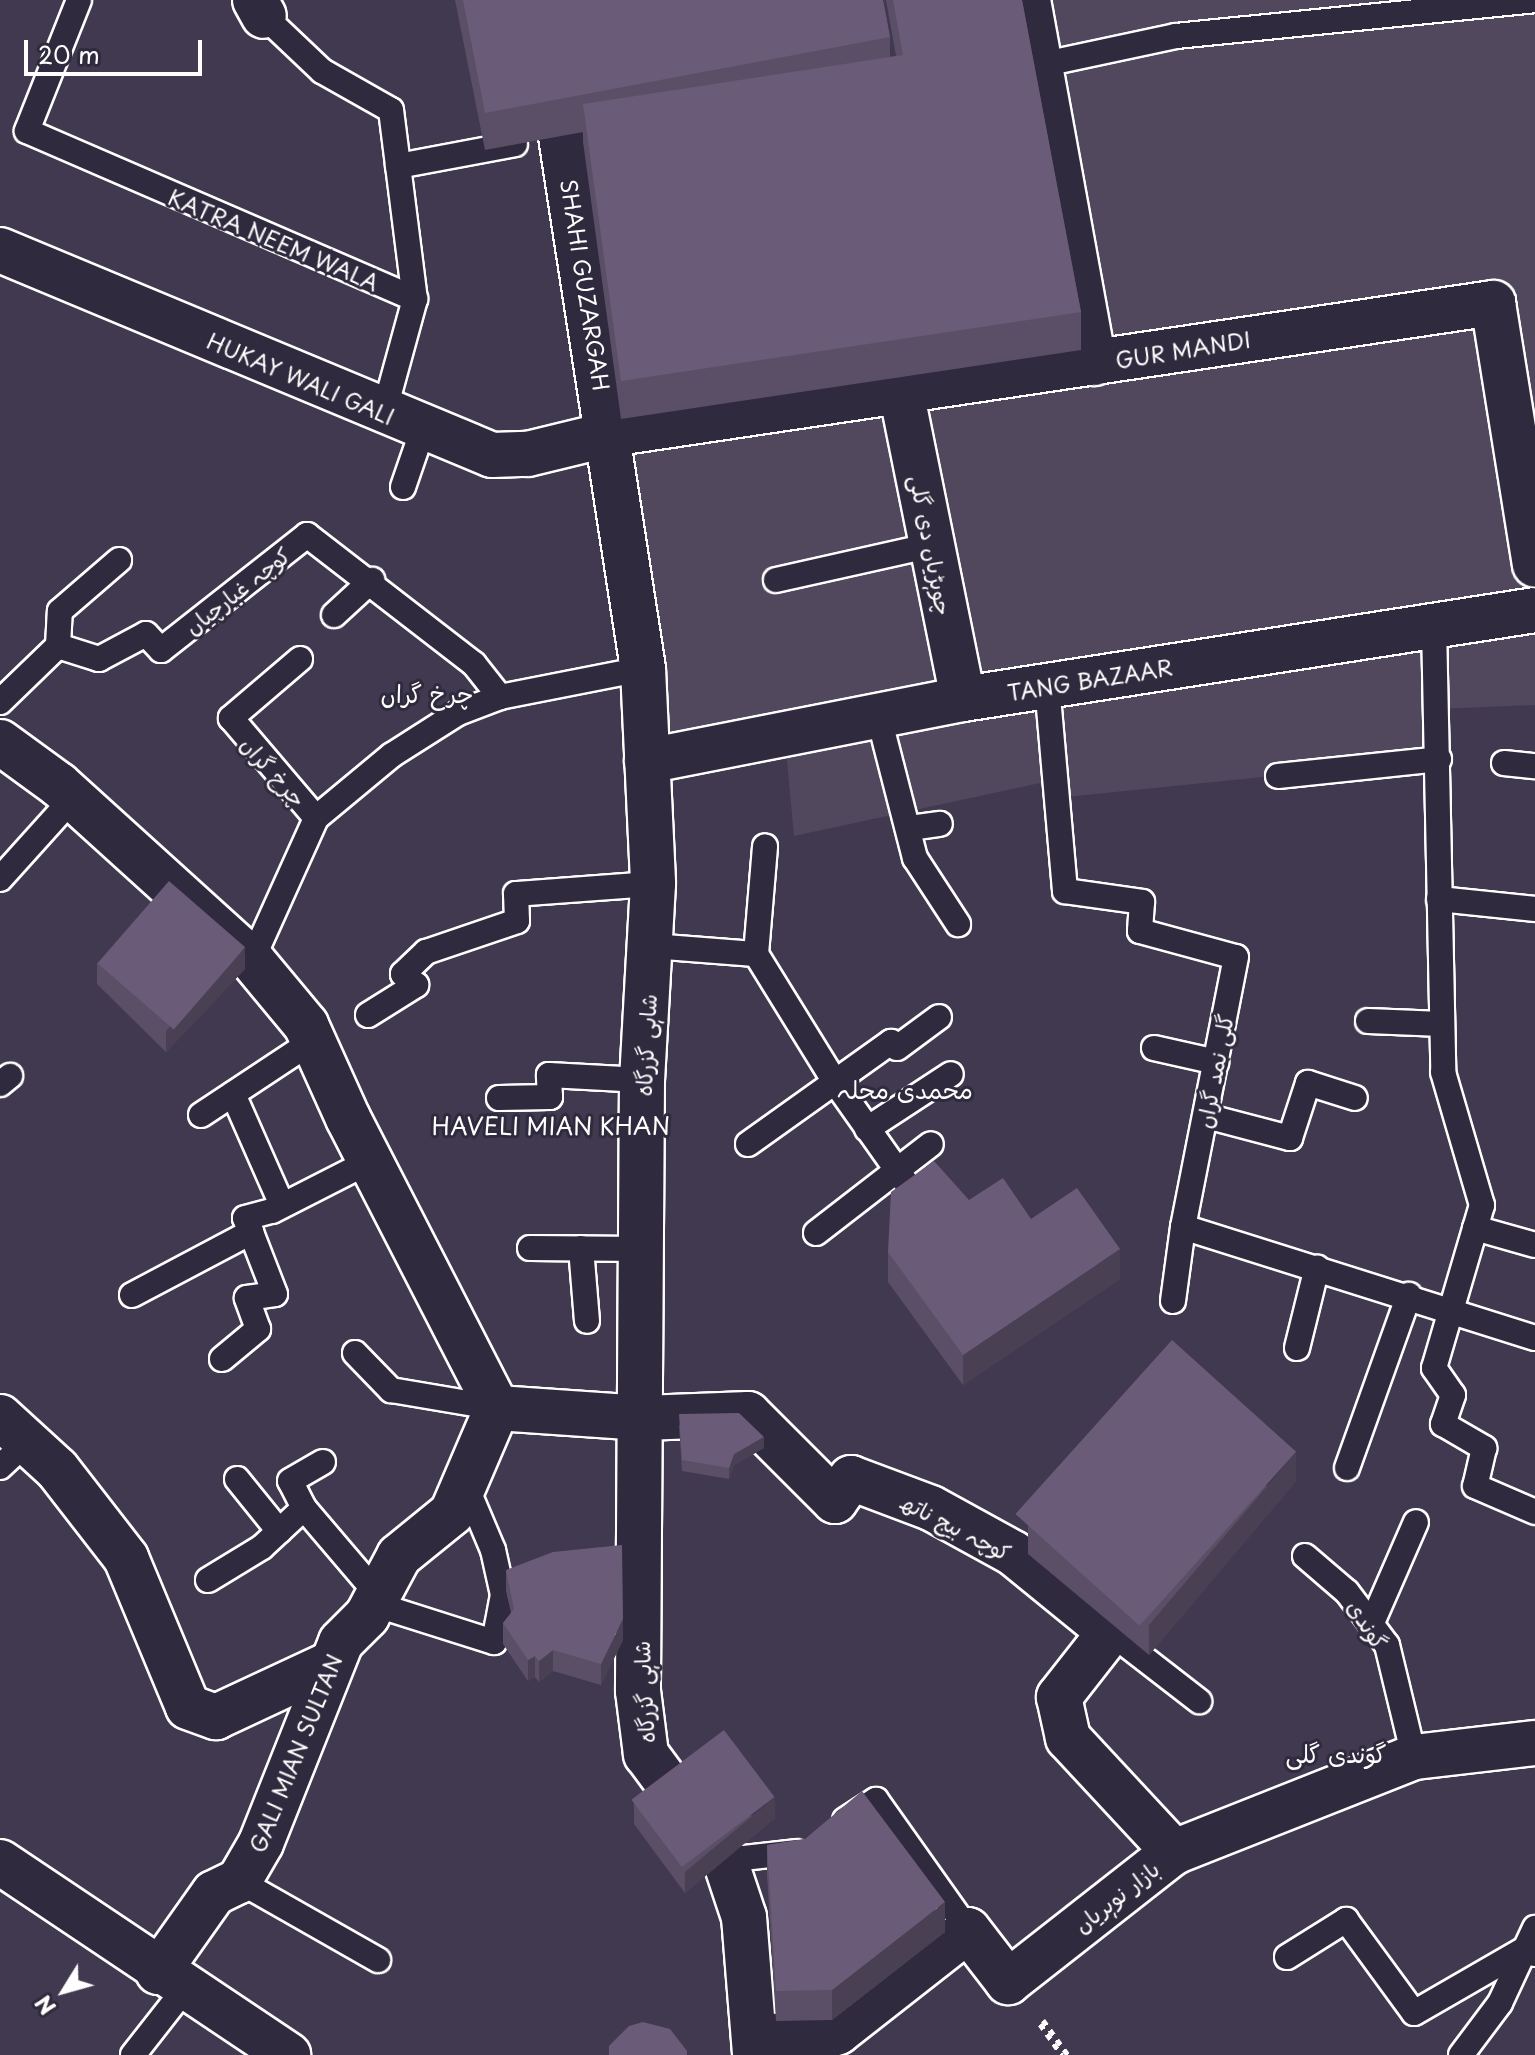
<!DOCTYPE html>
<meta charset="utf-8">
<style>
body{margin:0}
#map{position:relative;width:1535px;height:2055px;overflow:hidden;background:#41394f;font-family:"Playpen Sans","Playpen Sans Arabic",sans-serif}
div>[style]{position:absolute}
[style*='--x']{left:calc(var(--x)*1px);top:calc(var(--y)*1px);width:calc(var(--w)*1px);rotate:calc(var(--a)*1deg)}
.built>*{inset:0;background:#51485e}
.path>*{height:5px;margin-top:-2.5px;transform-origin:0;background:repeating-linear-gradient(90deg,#fff 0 6px,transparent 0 12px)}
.roads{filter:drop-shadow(2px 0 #fff) drop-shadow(-2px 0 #fff) drop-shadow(0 2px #fff) drop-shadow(0 -2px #fff)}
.lane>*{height:24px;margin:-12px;padding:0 12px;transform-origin:12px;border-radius:12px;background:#2f2a3d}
.street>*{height:44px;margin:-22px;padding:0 22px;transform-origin:22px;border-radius:22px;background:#2f2a3d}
.secondary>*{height:44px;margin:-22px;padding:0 22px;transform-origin:22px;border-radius:22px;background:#2f2a3d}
.wall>*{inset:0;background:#5b4f67}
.shaded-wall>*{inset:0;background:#4a4054}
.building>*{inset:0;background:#6a5c78;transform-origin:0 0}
span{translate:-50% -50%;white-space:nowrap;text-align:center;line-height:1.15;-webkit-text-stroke:6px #2f2a3d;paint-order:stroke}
.street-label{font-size:22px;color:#fff}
.neighbourhood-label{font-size:24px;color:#fff}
.north{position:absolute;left:24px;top:1951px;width:80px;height:80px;-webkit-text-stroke:6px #2f2a3d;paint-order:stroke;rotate:233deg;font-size:22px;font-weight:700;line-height:32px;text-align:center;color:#fff}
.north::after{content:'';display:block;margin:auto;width:28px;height:36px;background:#fff;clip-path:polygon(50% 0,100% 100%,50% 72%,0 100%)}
.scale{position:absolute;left:24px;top:40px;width:178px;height:36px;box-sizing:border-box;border:4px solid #fff;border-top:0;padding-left:10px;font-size:24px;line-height:28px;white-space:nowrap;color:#fff;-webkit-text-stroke:6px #2f2a3d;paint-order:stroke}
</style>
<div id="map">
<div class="built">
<div style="clip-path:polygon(1028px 0,1535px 0,1535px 705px,1437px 709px,1439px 759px,1056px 798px,1054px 780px,794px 836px,785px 739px,647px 761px,610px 434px)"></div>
</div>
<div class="path">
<div style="--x:1043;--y:2020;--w:43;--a:54.5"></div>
<div style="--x:1040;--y:2024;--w:38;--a:55"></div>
</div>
<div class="roads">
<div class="lane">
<div style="--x:79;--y:0;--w:141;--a:111.7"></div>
<div style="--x:27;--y:131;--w:423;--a:23.4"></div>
<div style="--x:415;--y:299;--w:117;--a:105.3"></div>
<div style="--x:264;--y:16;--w:80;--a:43.5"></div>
<div style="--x:322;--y:71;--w:79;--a:29.5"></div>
<div style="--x:391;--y:110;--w:191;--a:82.8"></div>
<div style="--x:1040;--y:65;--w:139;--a:-12"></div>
<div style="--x:1176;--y:36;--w:360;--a:-5.7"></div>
<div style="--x:398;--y:166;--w:119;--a:-10.6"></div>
<div style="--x:403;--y:487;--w:61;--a:-71"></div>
<div style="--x:776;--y:580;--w:161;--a:-12.6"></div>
<div style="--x:334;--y:615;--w:52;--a:-42.6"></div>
<div style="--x:1434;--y:625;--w:447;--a:88.8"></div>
<div style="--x:1443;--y:1072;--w:139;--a:73.7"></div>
<div style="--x:1482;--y:1205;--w:170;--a:106.4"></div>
<div style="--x:1434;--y:1368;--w:33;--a:55"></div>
<div style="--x:1453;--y:1395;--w:31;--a:109"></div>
<div style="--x:1443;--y:1424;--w:48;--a:30.3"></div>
<div style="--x:1484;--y:1448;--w:39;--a:103"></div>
<div style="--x:1475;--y:1486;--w:65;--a:23.4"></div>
<div style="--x:58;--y:646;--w:35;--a:-87"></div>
<div style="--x:60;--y:611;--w:78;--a:-40.8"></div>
<div style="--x:300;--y:659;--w:91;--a:139.5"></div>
<div style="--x:231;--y:718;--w:131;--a:49.6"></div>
<div style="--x:1047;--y:685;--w:207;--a:85"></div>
<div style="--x:1065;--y:891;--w:78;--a:8.1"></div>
<div style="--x:1142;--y:902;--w:29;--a:94"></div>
<div style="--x:1140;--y:931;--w:99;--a:15.2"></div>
<div style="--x:1236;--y:957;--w:275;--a:101.1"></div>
<div style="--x:1183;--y:1227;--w:369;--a:17.5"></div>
<div style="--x:0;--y:702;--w:81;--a:-44"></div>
<div style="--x:58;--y:646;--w:43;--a:17.6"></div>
<div style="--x:99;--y:659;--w:53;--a:-28"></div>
<div style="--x:146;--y:634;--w:22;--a:47"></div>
<div style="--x:161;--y:650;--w:186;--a:-38.2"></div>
<div style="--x:307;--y:535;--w:211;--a:37.7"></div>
<div style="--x:474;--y:664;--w:42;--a:51.8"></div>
<div style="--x:878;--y:714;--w:149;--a:75.6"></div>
<div style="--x:915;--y:858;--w:79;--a:56.9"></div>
<div style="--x:1504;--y:763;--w:31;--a:6"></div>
<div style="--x:1278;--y:776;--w:162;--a:-6"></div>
<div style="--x:910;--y:828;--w:30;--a:-8"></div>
<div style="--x:0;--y:879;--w:109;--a:-48"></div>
<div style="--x:1439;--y:899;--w:97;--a:5.9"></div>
<div style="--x:651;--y:946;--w:105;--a:4.4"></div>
<div style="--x:756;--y:954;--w:150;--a:58.3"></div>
<div style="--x:835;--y:1082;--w:154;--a:54.8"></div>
<div style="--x:756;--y:954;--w:108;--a:-85.2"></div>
<div style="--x:252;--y:960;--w:156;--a:-65.7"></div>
<div style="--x:316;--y:818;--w:99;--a:-39.7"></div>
<div style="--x:392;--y:755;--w:78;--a:-32.5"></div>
<div style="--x:458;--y:713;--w:45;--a:-20.9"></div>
<div style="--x:500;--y:697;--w:146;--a:-11.1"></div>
<div style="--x:368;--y:1015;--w:57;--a:-32"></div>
<div style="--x:416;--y:985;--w:17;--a:-140"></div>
<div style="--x:403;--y:974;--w:32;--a:-44"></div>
<div style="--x:426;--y:952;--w:96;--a:-18.8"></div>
<div style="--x:517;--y:921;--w:27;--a:-92"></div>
<div style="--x:516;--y:894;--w:137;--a:-4.2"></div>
<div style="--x:1368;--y:1021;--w:74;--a:2.3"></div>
<div style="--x:1154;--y:1048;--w:64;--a:12.7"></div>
<div style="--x:0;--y:1084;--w:13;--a:-39"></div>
<div style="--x:233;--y:1094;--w:121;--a:66.2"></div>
<div style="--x:499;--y:1098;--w:51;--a:-1.1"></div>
<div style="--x:550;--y:1097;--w:22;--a:-93"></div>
<div style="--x:549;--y:1075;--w:93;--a:3.1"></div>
<div style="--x:201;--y:1115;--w:134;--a:-33.5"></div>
<div style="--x:1206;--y:1116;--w:87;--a:14.7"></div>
<div style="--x:1290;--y:1138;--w:58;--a:-71.9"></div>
<div style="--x:1308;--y:1083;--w:49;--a:17.7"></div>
<div style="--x:867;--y:1129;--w:100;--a:-33.2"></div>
<div style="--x:748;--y:1144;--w:176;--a:-35.5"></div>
<div style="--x:891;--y:1042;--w:8;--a:45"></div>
<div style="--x:897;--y:1048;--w:52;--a:-36.4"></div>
<div style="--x:1475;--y:1228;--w:62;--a:15.8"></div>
<div style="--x:816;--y:1233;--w:145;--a:-37.7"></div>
<div style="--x:530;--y:1248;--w:111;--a:0.5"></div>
<div style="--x:581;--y:1248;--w:73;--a:85.3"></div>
<div style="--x:132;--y:1295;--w:135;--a:-27.9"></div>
<div style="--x:251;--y:1232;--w:15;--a:-113"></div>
<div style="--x:245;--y:1218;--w:28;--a:-15"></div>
<div style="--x:272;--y:1211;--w:110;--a:-27"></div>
<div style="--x:1173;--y:1301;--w:75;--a:-82.3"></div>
<div style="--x:1297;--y:1348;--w:83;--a:-76.1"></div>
<div style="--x:355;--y:1353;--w:52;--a:45.8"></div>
<div style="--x:391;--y:1390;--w:108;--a:9.6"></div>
<div style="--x:222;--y:1359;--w:47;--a:-39.8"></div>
<div style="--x:258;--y:1329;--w:33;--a:-110"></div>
<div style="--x:247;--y:1298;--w:28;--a:-8"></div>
<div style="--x:275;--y:1294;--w:66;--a:-111.2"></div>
<div style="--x:0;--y:1467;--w:37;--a:-43"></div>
<div style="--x:1347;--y:1468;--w:184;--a:-70.3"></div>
<div style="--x:237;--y:1479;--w:67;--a:51.1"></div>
<div style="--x:304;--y:1508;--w:30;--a:-117"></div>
<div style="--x:290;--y:1481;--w:38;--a:-30"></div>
<div style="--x:1305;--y:1556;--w:55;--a:40.6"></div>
<div style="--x:1347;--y:1592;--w:66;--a:53"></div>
<div style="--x:1387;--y:1645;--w:115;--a:76.4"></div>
<div style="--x:208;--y:1580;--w:63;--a:-31.4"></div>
<div style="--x:262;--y:1547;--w:57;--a:-42.9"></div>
<div style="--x:304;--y:1508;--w:114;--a:49.6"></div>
<div style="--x:374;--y:1604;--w:126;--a:17.6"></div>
<div style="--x:494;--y:1642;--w:48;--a:-79.2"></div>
<div style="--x:503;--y:1595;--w:46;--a:-102.5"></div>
<div style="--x:493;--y:1550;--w:69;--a:-112.9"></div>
<div style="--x:1371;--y:1625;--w:112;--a:-66.4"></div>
<div style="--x:1110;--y:1632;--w:113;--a:37.8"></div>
<div style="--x:845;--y:1820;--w:37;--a:-33"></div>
<div style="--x:876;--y:1800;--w:159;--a:54.7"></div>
<div style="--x:725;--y:1860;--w:72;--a:-6.3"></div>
<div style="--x:239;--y:1881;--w:160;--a:29.6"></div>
<div style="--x:1287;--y:1957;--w:70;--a:-32.1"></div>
<div style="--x:1346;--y:1920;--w:115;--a:53.8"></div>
<div style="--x:1414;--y:2013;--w:128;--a:-30"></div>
<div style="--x:1525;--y:1949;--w:11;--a:27"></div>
<div style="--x:133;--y:2055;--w:83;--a:-51.9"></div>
<div style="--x:1461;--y:2055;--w:65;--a:-53.1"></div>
<div style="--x:1500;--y:2003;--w:83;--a:-65"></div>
</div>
<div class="street">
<div style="--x:255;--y:0;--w:18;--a:61"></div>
<div style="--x:1028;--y:0;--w:369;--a:79.7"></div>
<div style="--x:0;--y:250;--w:533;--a:22.62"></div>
<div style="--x:492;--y:455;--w:36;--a:-2"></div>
<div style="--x:528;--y:454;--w:84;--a:-13.7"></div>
<div style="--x:610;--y:434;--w:893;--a:-8.44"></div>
<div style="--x:1493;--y:303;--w:265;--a:80.9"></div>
<div style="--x:901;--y:391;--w:314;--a:78.6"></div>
<div style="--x:0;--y:742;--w:73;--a:36.1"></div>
<div style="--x:59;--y:785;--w:261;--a:42.2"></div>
<div style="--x:252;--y:960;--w:85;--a:50.3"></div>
<div style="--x:306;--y:1025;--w:102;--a:65.7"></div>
<div style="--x:348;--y:1118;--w:326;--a:62.8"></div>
<div style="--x:497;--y:1408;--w:146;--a:3.9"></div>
<div style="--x:643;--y:1418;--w:105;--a:-2.2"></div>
<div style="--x:748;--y:1414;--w:123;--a:45"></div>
<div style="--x:835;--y:1501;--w:28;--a:-55"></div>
<div style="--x:851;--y:1478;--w:85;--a:20.6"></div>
<div style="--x:931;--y:1508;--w:94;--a:28.8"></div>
<div style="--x:1013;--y:1553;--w:125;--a:39.2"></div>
<div style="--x:1110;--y:1632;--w:83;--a:128.1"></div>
<div style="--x:1059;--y:1697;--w:42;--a:77.6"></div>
<div style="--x:1068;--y:1738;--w:156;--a:47.1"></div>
<div style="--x:647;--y:761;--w:322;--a:-11.1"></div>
<div style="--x:963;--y:699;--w:579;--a:-8.84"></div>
<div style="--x:0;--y:1417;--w:77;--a:42.4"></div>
<div style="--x:57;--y:1469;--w:113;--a:52.2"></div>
<div style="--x:126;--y:1558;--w:161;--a:67.4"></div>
<div style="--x:188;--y:1707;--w:30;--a:20"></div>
<div style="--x:216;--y:1717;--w:128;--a:-25"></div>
<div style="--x:0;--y:1862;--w:347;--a:33.8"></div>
<div style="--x:158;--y:1972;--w:97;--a:-54.7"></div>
<div style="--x:214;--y:1893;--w:28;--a:-26"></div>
<div style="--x:239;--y:1881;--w:44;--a:-59.9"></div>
<div style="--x:261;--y:1843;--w:216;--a:-68.3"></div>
<div style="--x:341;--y:1642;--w:37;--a:-45"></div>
<div style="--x:367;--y:1616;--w:68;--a:-61.9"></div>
<div style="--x:399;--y:1556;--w:68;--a:-39.1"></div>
<div style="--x:452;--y:1513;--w:114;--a:-66.8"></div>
<div style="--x:755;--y:2035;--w:66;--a:2.6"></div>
<div style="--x:821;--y:2038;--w:18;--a:-19"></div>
<div style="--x:838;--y:2032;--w:165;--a:-38.1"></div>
<div style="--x:968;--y:1930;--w:66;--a:52.4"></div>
<div style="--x:1008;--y:1982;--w:211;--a:-38.1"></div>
<div style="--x:1174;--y:1852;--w:258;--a:-21.6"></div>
<div style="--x:1414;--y:1757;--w:122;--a:-6.6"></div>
</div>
<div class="secondary">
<div style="--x:561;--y:136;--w:539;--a:81.25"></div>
<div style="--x:643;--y:669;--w:215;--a:87.3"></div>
<div style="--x:653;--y:884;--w:196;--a:93.2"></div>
<div style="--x:642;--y:1080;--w:611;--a:90.38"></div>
<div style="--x:638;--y:1691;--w:64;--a:82.8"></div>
<div style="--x:646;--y:1754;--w:47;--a:53.6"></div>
<div style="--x:725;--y:1860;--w:60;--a:71.6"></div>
<div style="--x:744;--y:1917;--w:138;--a:85.4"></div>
</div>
</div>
<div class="wall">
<div style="clip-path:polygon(455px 0,883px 0,890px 37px,890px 57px,896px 56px,886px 0,1022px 0,1081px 312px,1081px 350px,621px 419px,583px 142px,583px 132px,485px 150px)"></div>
<div style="clip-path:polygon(97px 963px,245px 969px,166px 1052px,97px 984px)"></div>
<div style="clip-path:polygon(969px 1200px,1031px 1219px,1120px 1279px,963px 1385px,888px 1282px,888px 1252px)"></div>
<div style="clip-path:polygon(679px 1425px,764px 1448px,734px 1465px,729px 1479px,682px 1471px)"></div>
<div style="clip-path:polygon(1296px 1481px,1149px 1655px,1028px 1554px,1028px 1524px)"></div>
<div style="clip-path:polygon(506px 1570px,623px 1640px,601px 1685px,553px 1671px,539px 1682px,535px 1677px,528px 1681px,503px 1644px,503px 1623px,511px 1613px,506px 1591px)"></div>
<div style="clip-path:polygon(634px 1803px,775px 1818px,685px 1893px,634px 1824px)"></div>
<div style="clip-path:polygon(805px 1839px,945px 1932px,832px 2020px,776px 2021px,767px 1875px,767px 1845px)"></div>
</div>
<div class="shaded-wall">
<div style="clip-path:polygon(245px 948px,245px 969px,166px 1052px,166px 1031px)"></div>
<div style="clip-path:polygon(1120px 1249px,1120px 1279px,963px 1385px,963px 1355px)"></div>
<div style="clip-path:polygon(764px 1437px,764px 1448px,734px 1465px,729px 1479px,729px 1468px,734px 1454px)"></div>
<div style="clip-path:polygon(1296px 1452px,1296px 1481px,1149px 1655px,1149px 1625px)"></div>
<div style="clip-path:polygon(623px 1619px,623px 1640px,601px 1685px,601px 1664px)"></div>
<div style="clip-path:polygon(553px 1650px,553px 1671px,539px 1682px,539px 1661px)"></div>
<div style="clip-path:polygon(535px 1656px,535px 1677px,528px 1681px,528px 1660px)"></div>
<div style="clip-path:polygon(775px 1797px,775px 1818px,685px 1893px,685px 1872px)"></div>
<div style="clip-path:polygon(945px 1902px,945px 1932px,832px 2020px,832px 1990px)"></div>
</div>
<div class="building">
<div style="clip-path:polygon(463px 0,883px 0,890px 37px,485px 113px)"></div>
<div style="clip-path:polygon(893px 0,1022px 0,1081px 312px,621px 381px,583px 104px,903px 55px)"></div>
<div style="left:169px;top:881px;width:101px;height:109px;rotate:41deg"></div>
<div style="clip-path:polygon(934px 1161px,969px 1200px,1003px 1178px,1031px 1219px,1077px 1188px,1120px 1249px,963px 1355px,888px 1252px,891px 1192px)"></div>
<div style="left:1172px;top:1340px;width:167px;height:234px;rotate:42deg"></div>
<div style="clip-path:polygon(739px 1413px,764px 1437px,734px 1454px,729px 1468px,682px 1460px,679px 1414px)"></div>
<div style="clip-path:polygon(622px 1545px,623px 1619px,601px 1664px,553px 1650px,539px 1661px,535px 1656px,528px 1660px,503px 1623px,514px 1609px,506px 1570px,553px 1552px)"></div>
<div style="left:724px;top:1730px;width:84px;height:116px;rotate:53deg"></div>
<div style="clip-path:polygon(862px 1791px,945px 1902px,832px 1990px,776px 1991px,767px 1845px,805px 1839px)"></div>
<div style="clip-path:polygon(643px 2022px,670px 2029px,687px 2051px,687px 2055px,609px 2055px,609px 2046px,629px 2026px)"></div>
</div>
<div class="street-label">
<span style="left:274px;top:239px;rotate:23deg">KATRA NEEM WALA</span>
<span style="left:586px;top:285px;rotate:81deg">SHAHI GUZARGAH</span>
<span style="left:1183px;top:349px;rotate:-9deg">GUR MANDI</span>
<span style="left:301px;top:378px;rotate:23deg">HUKAY WALI GALI</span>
<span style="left:932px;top:545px;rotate:79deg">چوہڑیاں دی گلی</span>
<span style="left:237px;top:590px;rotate:-38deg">کوچہ غبارچیاں</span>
<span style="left:1090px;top:679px;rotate:-9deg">TANG BAZAAR</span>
<span style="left:274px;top:771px;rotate:48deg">چرخ گراں</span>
<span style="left:645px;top:1045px;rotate:-87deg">شاہی گزرگاہ</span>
<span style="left:1214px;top:1071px;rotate:-79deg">گلی نمد گراں</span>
<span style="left:956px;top:1526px;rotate:27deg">کوچہ بیج ناتھ</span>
<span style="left:1368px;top:1624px;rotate:57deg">گوندی</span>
<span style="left:643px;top:1692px;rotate:-93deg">شاہی گزرگاہ</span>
<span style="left:295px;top:1753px;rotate:-68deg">GALI MIAN SULTAN</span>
<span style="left:1116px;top:1896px;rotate:-38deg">بازار نوہریاں</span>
</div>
<div class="neighbourhood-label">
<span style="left:427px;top:694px">چرخ گراں</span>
<span style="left:905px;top:1090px">محمدی محلہ</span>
<span style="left:551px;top:1126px">HAVELI MIAN KHAN</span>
<span style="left:1336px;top:1754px">گوندی گلی</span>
</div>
<div class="north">N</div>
<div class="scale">20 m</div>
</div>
